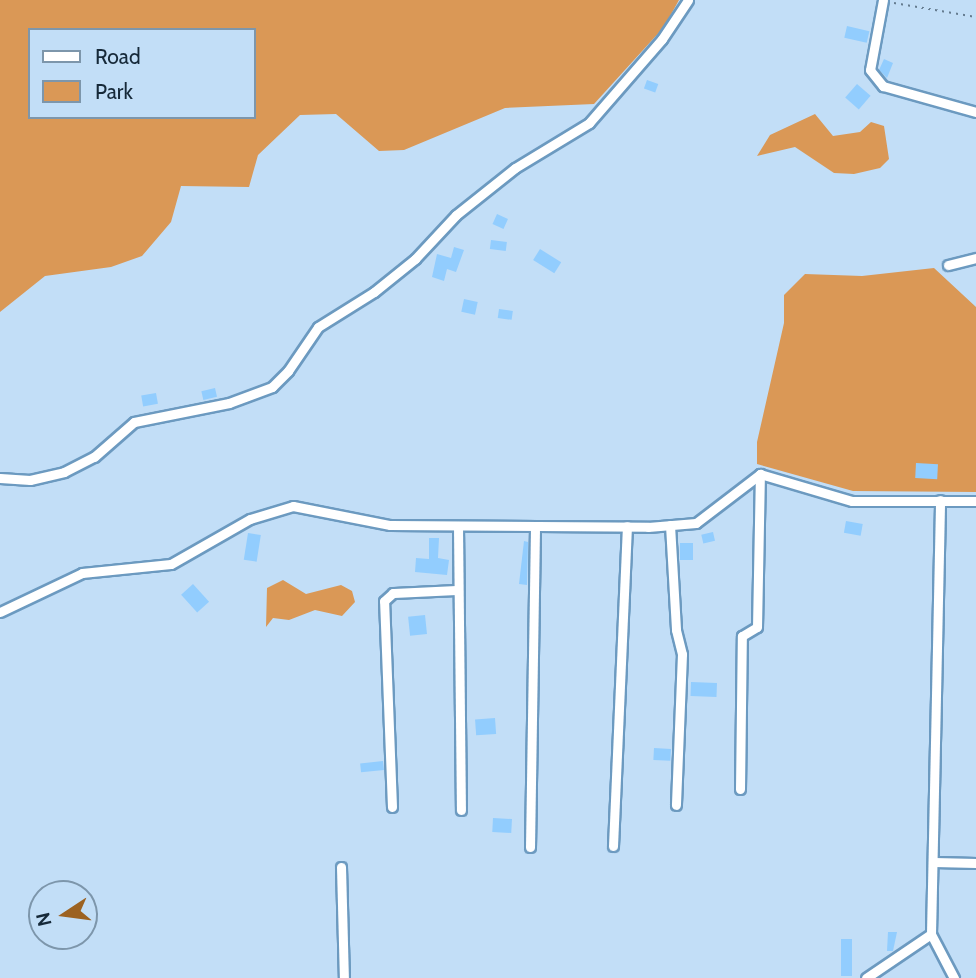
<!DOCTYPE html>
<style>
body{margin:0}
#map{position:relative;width:976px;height:978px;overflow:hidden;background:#c2def7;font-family:Cabin,sans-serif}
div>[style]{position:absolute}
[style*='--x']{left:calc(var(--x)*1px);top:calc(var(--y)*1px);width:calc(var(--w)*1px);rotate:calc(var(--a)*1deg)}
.green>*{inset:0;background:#da9856}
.building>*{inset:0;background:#92cdfe;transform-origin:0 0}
.path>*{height:2px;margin-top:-1px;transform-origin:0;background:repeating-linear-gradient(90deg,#657c90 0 2px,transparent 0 7px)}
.roads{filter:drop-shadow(2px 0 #6c9ac0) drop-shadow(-2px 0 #6c9ac0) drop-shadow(0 2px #6c9ac0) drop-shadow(0 -2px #6c9ac0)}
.minor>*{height:9px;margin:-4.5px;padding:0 4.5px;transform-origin:4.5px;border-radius:4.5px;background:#fff}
span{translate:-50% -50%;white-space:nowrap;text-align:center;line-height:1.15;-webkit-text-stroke:5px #c2def7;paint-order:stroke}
.legend{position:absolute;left:28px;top:28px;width:228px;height:91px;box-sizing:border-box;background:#c2def7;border:2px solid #7d96ab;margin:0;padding:9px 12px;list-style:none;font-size:21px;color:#162939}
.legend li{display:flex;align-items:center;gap:14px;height:35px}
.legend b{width:35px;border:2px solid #7d96ab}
.north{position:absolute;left:28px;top:880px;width:70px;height:70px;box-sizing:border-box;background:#c2def7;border:2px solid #7d96ab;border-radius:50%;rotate:257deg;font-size:19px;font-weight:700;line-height:28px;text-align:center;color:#162939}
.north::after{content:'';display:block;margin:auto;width:24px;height:32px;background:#9c6221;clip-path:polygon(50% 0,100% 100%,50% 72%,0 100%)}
</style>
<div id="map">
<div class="green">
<div style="clip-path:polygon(evenodd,0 0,679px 0,664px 27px,594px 104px,505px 108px,404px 150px,379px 151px,336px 114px,300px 115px,258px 155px,249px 187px,181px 186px,171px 222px,142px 256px,111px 267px,45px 276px,0 312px,0 0,30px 30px,254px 30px,254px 117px,30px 117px,30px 30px)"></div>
<div style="clip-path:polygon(815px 114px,833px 136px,860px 132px,871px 122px,884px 126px,889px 159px,880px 168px,854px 174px,834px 173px,795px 147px,757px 156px,770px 135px)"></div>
<div style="clip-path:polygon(934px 268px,976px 307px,976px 492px,853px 491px,757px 464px,757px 442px,784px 323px,784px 295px,805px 274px,862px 276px)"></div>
<div style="clip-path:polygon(283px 580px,306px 594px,341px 585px,352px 591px,355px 602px,342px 616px,315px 610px,289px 620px,273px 618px,266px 627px,267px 588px)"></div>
</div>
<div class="building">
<div style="left:847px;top:26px;width:23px;height:12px;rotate:13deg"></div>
<div style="clip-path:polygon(884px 59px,893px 63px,887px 78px,879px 70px)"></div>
<div style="left:647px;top:80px;width:12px;height:9px;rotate:20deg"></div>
<div style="left:857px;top:84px;width:18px;height:18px;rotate:41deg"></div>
<div style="left:497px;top:214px;width:12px;height:11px;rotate:24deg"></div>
<div style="left:491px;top:240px;width:16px;height:9px;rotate:7deg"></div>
<div style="clip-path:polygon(454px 247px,464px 250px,456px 272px,447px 269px,444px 281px,432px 277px,437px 254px,451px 258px)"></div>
<div style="left:540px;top:249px;width:25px;height:13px;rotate:32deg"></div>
<div style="left:464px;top:299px;width:14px;height:13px;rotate:12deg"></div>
<div style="left:499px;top:309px;width:14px;height:9px;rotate:8deg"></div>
<div style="left:215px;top:388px;width:9px;height:14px;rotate:77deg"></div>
<div style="left:156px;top:393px;width:11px;height:15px;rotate:80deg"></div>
<div style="left:916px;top:463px;width:22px;height:15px;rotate:3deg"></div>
<div style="left:846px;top:521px;width:17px;height:12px;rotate:10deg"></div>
<div style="left:713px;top:532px;width:9px;height:12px;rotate:77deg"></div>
<div style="left:248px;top:533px;width:13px;height:27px;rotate:9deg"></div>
<div style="clip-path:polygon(429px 538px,439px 538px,438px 558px,449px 560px,447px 575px,415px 572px,416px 558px,429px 559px)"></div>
<div style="clip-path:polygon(524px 541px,528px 542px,527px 585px,519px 584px)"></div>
<div style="left:680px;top:543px;width:13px;height:17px"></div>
<div style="left:193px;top:584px;width:24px;height:16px;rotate:48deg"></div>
<div style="left:425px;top:615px;width:19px;height:17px;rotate:84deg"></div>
<div style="left:691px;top:682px;width:26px;height:14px;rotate:2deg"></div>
<div style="left:495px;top:718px;width:16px;height:20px;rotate:86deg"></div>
<div style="left:654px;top:748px;width:17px;height:12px;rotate:3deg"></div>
<div style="left:383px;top:761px;width:9px;height:23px;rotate:84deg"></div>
<div style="left:493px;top:818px;width:19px;height:14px;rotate:3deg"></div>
<div style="clip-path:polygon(888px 932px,897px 932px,893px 951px,887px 951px)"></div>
<div style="left:841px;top:939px;width:11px;height:37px"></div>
</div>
<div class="path">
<div style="--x:894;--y:3;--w:83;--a:9.7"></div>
</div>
<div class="roads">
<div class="minor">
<div style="--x:883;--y:0;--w:71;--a:100.5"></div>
<div style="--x:870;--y:70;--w:21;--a:51"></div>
<div style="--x:883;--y:86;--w:97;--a:15.6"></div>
<div style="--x:948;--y:265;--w:29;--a:-14"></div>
<div style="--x:0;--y:478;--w:30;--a:4"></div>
<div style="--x:30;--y:480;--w:35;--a:-13"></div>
<div style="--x:64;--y:472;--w:34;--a:-27"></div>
<div style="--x:94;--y:457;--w:53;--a:-41.2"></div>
<div style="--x:134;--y:422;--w:97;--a:-11.3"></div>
<div style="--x:229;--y:403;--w:46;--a:-20.4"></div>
<div style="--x:272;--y:387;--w:23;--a:-45"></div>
<div style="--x:288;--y:371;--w:53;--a:-55.7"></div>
<div style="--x:318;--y:327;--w:66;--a:-32"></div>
<div style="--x:374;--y:292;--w:53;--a:-38.8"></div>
<div style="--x:415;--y:259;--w:60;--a:-47"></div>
<div style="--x:456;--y:215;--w:75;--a:-38.5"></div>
<div style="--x:515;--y:168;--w:87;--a:-31.3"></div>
<div style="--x:589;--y:123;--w:111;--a:-49"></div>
<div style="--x:662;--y:39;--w:47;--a:-56.3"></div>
<div style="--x:670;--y:525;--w:105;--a:86.7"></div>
<div style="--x:676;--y:630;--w:25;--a:76"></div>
<div style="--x:682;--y:654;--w:151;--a:92.3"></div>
<div style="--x:458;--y:527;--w:283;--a:89.4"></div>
<div style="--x:0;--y:612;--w:91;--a:-25.4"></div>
<div style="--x:82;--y:573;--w:89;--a:-5.8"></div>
<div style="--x:171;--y:564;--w:91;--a:-29.7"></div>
<div style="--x:250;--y:519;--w:45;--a:-16.8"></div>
<div style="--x:293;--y:506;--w:99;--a:11.1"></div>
<div style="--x:390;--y:525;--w:258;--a:0.4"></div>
<div style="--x:648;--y:527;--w:48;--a:-4.8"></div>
<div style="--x:696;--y:523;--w:81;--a:-37.4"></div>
<div style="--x:760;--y:474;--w:96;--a:16.4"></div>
<div style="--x:852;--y:501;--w:124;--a:0"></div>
<div style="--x:740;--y:789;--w:153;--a:-89.3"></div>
<div style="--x:742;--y:636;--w:17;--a:-31"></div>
<div style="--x:757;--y:627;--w:153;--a:-88.9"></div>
<div style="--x:392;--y:807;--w:206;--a:-92.2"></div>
<div style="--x:384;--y:601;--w:12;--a:-42"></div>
<div style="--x:393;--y:593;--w:64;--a:-2.7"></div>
<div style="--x:613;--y:846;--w:320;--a:-87.5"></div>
<div style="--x:530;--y:847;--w:321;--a:-89.1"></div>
<div style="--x:934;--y:862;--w:42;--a:1.4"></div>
<div style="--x:341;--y:867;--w:111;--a:88.5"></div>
<div style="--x:931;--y:934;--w:50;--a:62.4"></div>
<div style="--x:866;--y:978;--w:78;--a:-34.1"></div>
<div style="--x:931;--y:934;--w:434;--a:-88.8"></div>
</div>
</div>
<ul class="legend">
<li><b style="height:9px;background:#fff"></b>Road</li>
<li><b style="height:19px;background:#da9856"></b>Park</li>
</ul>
<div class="north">N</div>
</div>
